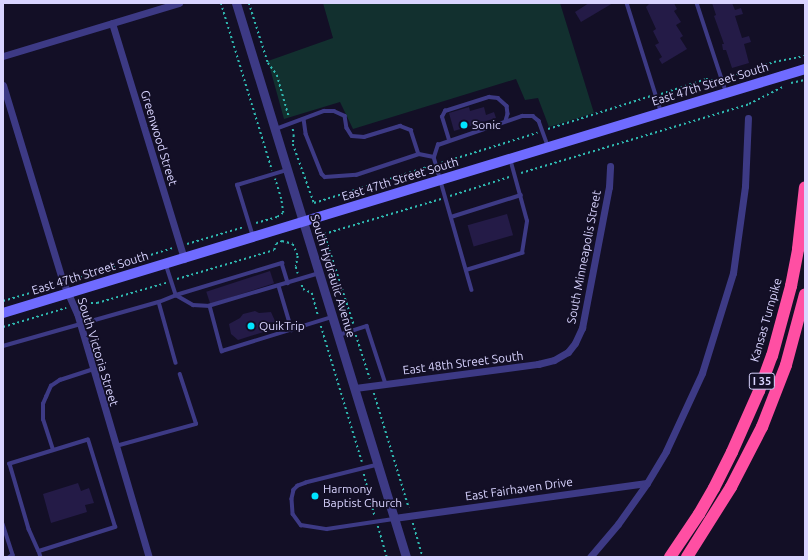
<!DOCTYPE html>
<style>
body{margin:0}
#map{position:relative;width:808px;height:560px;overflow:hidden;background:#130f26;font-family:Ubuntu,sans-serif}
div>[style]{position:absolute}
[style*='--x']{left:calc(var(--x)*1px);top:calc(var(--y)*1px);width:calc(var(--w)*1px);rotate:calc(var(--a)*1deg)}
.green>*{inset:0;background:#12302f}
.building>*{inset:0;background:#241b47;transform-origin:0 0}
.path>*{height:1.5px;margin-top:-0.75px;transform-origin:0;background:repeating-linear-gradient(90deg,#2fb8b0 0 2px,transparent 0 5px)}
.service>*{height:3.5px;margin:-1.75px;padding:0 1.75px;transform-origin:1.75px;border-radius:1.75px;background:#3d3a85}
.minor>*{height:7px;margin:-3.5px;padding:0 3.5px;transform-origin:3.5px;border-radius:3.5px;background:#3d3a85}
.tertiary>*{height:9px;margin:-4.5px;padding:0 4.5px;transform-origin:4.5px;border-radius:4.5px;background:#3d3a85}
.secondary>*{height:10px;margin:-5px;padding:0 5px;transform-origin:5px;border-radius:5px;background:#6f6bff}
.motorway>*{height:12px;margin:-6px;padding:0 6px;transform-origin:6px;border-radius:6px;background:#ff4fa3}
.dots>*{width:11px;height:11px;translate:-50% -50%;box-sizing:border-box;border:2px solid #130f26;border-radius:50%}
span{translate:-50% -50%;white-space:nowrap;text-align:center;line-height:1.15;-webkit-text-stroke:3.5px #130f26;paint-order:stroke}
.shield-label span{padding:1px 3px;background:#130f26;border:1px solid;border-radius:3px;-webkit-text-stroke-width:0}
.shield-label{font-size:11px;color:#d9d4ff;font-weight:700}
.street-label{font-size:12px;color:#d9d4ff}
.poi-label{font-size:12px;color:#d9d4ff}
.left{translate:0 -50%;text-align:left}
.frame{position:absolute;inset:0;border:4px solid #d9d4ff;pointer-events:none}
</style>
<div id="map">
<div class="green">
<div style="clip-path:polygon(323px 3px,560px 3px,594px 113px,549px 127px,538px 98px,525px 100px,516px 79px,353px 129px,340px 102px,284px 119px,268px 61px,333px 38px)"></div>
</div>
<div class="building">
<div style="clip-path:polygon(589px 3px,613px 3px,581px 22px,575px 12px)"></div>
<div style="clip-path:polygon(650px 3px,674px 3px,677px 9px,674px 11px,681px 22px,676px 25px,683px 36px,680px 38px,687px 49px,662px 64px,659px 59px,662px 57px,655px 45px,659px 43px,653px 31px,656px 29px,646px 7px)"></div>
<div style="clip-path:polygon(712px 3px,732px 3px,735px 10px,741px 8px,743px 14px,735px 16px,742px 38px,749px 36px,751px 42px,744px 44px,749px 63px,732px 68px,726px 50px,723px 50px,722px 44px,724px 44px,714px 16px,716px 15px)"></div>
<div style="clip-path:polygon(469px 107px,470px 111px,484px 107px,486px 115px,494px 112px,496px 118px,454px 131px,449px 113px)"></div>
<div style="left:507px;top:214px;width:22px;height:41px;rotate:74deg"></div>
<div style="left:270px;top:271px;width:13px;height:67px;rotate:72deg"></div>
<div style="clip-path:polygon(255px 311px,259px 313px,271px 312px,275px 321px,273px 329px,238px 340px,231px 334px,229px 324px,240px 318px,243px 314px)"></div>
<div style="clip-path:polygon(78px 483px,81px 491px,89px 488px,94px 503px,85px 505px,87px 512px,51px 523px,43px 494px)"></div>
</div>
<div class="path">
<div style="--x:221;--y:3;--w:175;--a:73"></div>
<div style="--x:249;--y:3;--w:63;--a:72.4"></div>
<div style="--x:268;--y:63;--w:15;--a:53"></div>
<div style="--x:277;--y:75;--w:44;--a:74.1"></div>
<div style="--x:727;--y:78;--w:50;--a:-18.8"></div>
<div style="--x:774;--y:62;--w:32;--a:-11"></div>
<div style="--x:791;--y:83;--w:14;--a:-12"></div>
<div style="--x:661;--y:94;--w:47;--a:-18.4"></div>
<div style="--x:706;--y:79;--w:10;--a:11"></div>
<div style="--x:293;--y:129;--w:6;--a:81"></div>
<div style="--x:294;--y:135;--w:9;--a:96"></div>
<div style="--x:293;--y:144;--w:63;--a:70.4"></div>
<div style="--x:314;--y:203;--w:122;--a:-17.7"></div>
<div style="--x:548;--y:129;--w:108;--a:-17.8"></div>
<div style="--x:441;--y:163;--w:101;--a:-17.4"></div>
<div style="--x:521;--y:173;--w:238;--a:-16.8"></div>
<div style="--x:749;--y:104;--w:39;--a:-27"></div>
<div style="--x:450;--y:196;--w:62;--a:-17.9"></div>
<div style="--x:256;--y:223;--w:22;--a:-16"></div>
<div style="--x:277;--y:217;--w:7;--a:-34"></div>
<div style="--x:283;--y:213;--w:14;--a:-98"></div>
<div style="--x:281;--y:199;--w:21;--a:-107"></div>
<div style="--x:187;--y:244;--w:59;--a:-16.6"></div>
<div style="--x:177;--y:279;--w:101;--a:-16.6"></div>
<div style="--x:274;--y:250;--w:6;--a:-72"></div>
<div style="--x:276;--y:244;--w:7;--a:-27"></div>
<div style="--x:282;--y:241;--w:11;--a:15"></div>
<div style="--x:293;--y:244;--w:13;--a:67"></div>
<div style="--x:298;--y:256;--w:11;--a:100"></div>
<div style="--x:296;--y:267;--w:7;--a:74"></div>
<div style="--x:70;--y:280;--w:108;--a:-17.3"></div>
<div style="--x:302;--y:285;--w:4;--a:76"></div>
<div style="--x:303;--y:289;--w:10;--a:24"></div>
<div style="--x:312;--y:293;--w:23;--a:75"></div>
<div style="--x:3;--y:301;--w:56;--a:-16.5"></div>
<div style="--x:81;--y:303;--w:16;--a:0"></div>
<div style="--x:97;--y:303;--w:72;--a:-16.2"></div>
<div style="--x:353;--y:324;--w:95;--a:-107.9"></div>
<div style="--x:324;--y:234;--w:122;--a:-16.7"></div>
<div style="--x:321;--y:326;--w:142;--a:73.2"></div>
<div style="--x:3;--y:327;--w:66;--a:-16.8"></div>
<div style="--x:356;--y:335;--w:46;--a:72.3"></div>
<div style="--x:374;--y:393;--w:120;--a:73.1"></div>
<div style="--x:364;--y:474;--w:44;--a:75.7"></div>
<div style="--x:413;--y:523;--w:35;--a:74"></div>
<div style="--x:378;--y:526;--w:32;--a:74"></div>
</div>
<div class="service">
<div style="--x:627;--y:3;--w:113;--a:72.5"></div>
<div style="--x:697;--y:3;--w:93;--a:71.8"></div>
<div style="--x:304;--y:119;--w:15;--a:82"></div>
<div style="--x:306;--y:134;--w:43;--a:68.2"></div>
<div style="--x:322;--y:174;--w:4;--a:45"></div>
<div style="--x:325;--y:177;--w:31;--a:-4"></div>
<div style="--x:356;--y:175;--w:66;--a:-18.4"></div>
<div style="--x:276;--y:129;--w:51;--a:-20.6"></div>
<div style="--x:324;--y:111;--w:10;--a:0"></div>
<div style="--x:334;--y:111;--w:12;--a:24"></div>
<div style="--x:345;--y:116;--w:12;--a:81"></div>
<div style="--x:347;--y:128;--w:9;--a:58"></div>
<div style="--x:352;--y:136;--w:12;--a:5"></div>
<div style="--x:364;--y:137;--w:38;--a:-17"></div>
<div style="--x:400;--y:126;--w:12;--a:20"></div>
<div style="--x:411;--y:130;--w:25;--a:72"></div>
<div style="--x:419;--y:154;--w:15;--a:11"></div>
<div style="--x:434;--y:157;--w:138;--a:74.1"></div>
<div style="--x:449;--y:140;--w:24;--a:-107"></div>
<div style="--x:442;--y:117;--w:7;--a:-63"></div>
<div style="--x:445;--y:111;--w:46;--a:-17.7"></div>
<div style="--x:489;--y:97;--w:9;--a:6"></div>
<div style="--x:498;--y:98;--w:12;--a:42"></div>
<div style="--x:507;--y:106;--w:8;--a:83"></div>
<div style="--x:508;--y:114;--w:7;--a:106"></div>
<div style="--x:434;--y:157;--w:13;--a:-72"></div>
<div style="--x:438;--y:145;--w:89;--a:-19"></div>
<div style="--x:522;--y:116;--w:11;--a:0"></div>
<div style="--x:533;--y:116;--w:8;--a:40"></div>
<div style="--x:539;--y:121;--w:27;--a:70"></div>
<div style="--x:451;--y:217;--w:73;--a:-17.4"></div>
<div style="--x:253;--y:237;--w:54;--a:-107.1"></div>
<div style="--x:237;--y:185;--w:52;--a:-16.7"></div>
<div style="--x:166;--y:264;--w:33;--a:72"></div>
<div style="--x:176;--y:295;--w:20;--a:30"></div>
<div style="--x:193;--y:305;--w:17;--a:3"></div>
<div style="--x:466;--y:270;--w:59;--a:-16.9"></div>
<div style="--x:522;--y:253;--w:32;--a:-81"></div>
<div style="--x:527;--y:221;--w:64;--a:-105.3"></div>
<div style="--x:318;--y:274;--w:113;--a:163.5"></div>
<div style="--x:210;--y:306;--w:47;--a:75.1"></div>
<div style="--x:222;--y:351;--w:115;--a:-17.2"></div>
<div style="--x:279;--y:286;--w:46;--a:73.5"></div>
<div style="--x:159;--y:302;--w:63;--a:74.4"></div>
<div style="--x:339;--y:335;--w:29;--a:-18"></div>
<div style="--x:367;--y:326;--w:61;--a:71.9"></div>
<div style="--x:3;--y:346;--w:162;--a:-15.8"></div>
<div style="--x:159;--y:302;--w:18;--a:-22"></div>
<div style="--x:176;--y:295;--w:111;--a:-16.8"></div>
<div style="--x:282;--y:263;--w:21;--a:73"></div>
<div style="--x:116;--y:446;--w:83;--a:-15.4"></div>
<div style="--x:196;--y:424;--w:52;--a:-108.1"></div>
<div style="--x:53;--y:450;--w:32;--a:-108"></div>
<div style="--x:43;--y:420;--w:16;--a:-90"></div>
<div style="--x:43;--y:404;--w:8;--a:-67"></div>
<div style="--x:46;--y:397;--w:12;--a:-66"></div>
<div style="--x:51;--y:386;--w:11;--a:-34"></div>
<div style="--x:60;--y:380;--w:35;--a:-18"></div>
<div style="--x:378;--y:465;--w:74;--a:166"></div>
<div style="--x:306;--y:483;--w:9;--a:159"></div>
<div style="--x:298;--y:486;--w:6;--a:135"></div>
<div style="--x:294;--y:490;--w:9;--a:103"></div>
<div style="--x:292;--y:499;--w:15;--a:86"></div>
<div style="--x:293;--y:514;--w:14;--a:54"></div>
<div style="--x:301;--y:525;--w:26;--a:9"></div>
<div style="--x:327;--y:529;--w:67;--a:-8.6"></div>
<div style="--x:3;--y:524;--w:33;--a:72"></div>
<div style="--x:13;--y:555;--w:4;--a:146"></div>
<div style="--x:39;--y:551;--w:80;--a:-17.5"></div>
<div style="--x:115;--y:527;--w:91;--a:-107.2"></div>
<div style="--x:88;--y:440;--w:82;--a:162.9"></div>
<div style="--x:10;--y:464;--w:68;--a:73.7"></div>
<div style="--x:29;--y:529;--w:24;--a:66"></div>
<div style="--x:39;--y:551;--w:6;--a:72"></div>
</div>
<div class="minor">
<div style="--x:112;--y:23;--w:247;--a:73"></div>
<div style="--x:3;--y:56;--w:184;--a:-16.8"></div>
<div style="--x:3;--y:85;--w:206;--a:73.1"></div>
<div style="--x:63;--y:282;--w:34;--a:66"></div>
<div style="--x:77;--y:313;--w:254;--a:73.6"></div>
<div style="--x:355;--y:388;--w:185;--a:-7.5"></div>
<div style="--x:538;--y:364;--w:16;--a:-14"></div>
<div style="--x:554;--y:360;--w:16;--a:-30"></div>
<div style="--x:568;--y:352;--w:11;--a:-52"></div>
<div style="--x:575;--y:343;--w:17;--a:-65"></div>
<div style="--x:582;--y:328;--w:144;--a:-79.2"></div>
<div style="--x:609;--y:187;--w:21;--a:-87"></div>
<div style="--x:394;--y:518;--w:255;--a:-7.9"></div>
<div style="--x:590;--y:557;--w:43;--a:-49.7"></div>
<div style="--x:618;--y:524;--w:50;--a:-54.7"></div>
<div style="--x:647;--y:483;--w:37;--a:-59"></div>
<div style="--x:666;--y:451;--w:86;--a:-65.2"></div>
<div style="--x:702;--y:373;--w:105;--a:-72.8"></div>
<div style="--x:733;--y:273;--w:88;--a:-82.1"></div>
<div style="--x:745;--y:186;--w:68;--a:-87.5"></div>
</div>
<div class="tertiary">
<div style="--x:236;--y:3;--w:579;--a:72.94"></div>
</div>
<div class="secondary">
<div style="--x:3;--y:313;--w:838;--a:-16.92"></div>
</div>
<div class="motorway">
<div style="--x:670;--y:557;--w:52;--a:-56"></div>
<div style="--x:699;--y:514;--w:30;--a:-60"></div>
<div style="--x:714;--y:488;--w:40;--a:-63.4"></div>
<div style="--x:732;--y:452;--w:67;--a:-66.1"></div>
<div style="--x:759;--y:391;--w:37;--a:-70"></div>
<div style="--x:772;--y:356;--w:73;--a:-74.8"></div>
<div style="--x:791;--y:286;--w:38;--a:-79"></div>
<div style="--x:798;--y:249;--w:62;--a:-83.6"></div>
<div style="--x:687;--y:557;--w:83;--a:-57.8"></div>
<div style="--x:731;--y:487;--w:68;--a:-62.7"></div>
<div style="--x:762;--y:427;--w:66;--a:-68.8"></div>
<div style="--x:786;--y:365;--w:73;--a:-75"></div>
</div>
<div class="dots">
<div style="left:464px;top:125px;background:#00e5ff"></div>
<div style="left:251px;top:326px;background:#00e5ff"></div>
<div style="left:315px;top:496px;background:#00e5ff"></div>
</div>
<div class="shield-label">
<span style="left:762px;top:381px">I 35</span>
</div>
<div class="street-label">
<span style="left:710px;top:84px;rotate:-17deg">East 47th Street South</span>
<span style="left:159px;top:138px;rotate:73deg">Greenwood Street</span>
<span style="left:400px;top:179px;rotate:-17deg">East 47th Street South</span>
<span style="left:584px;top:257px;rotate:-79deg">South Minneapolis Street</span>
<span style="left:90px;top:273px;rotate:-17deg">East 47th Street South</span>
<span style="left:333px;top:276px;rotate:73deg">South Hydraulic Avenue</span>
<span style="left:766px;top:320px;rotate:-74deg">Kansas Turnpike</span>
<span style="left:98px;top:352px;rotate:73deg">South Victoria Street</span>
<span style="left:463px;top:363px;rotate:-7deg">East 48th Street South</span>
<span style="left:519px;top:489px;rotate:-8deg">East Fairhaven Drive</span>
</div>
<div class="poi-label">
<span class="left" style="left:472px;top:125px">Sonic</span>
<span class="left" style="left:259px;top:326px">QuikTrip</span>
<span class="left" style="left:323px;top:496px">Harmony<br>Baptist Church</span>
</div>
<div class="frame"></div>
</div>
